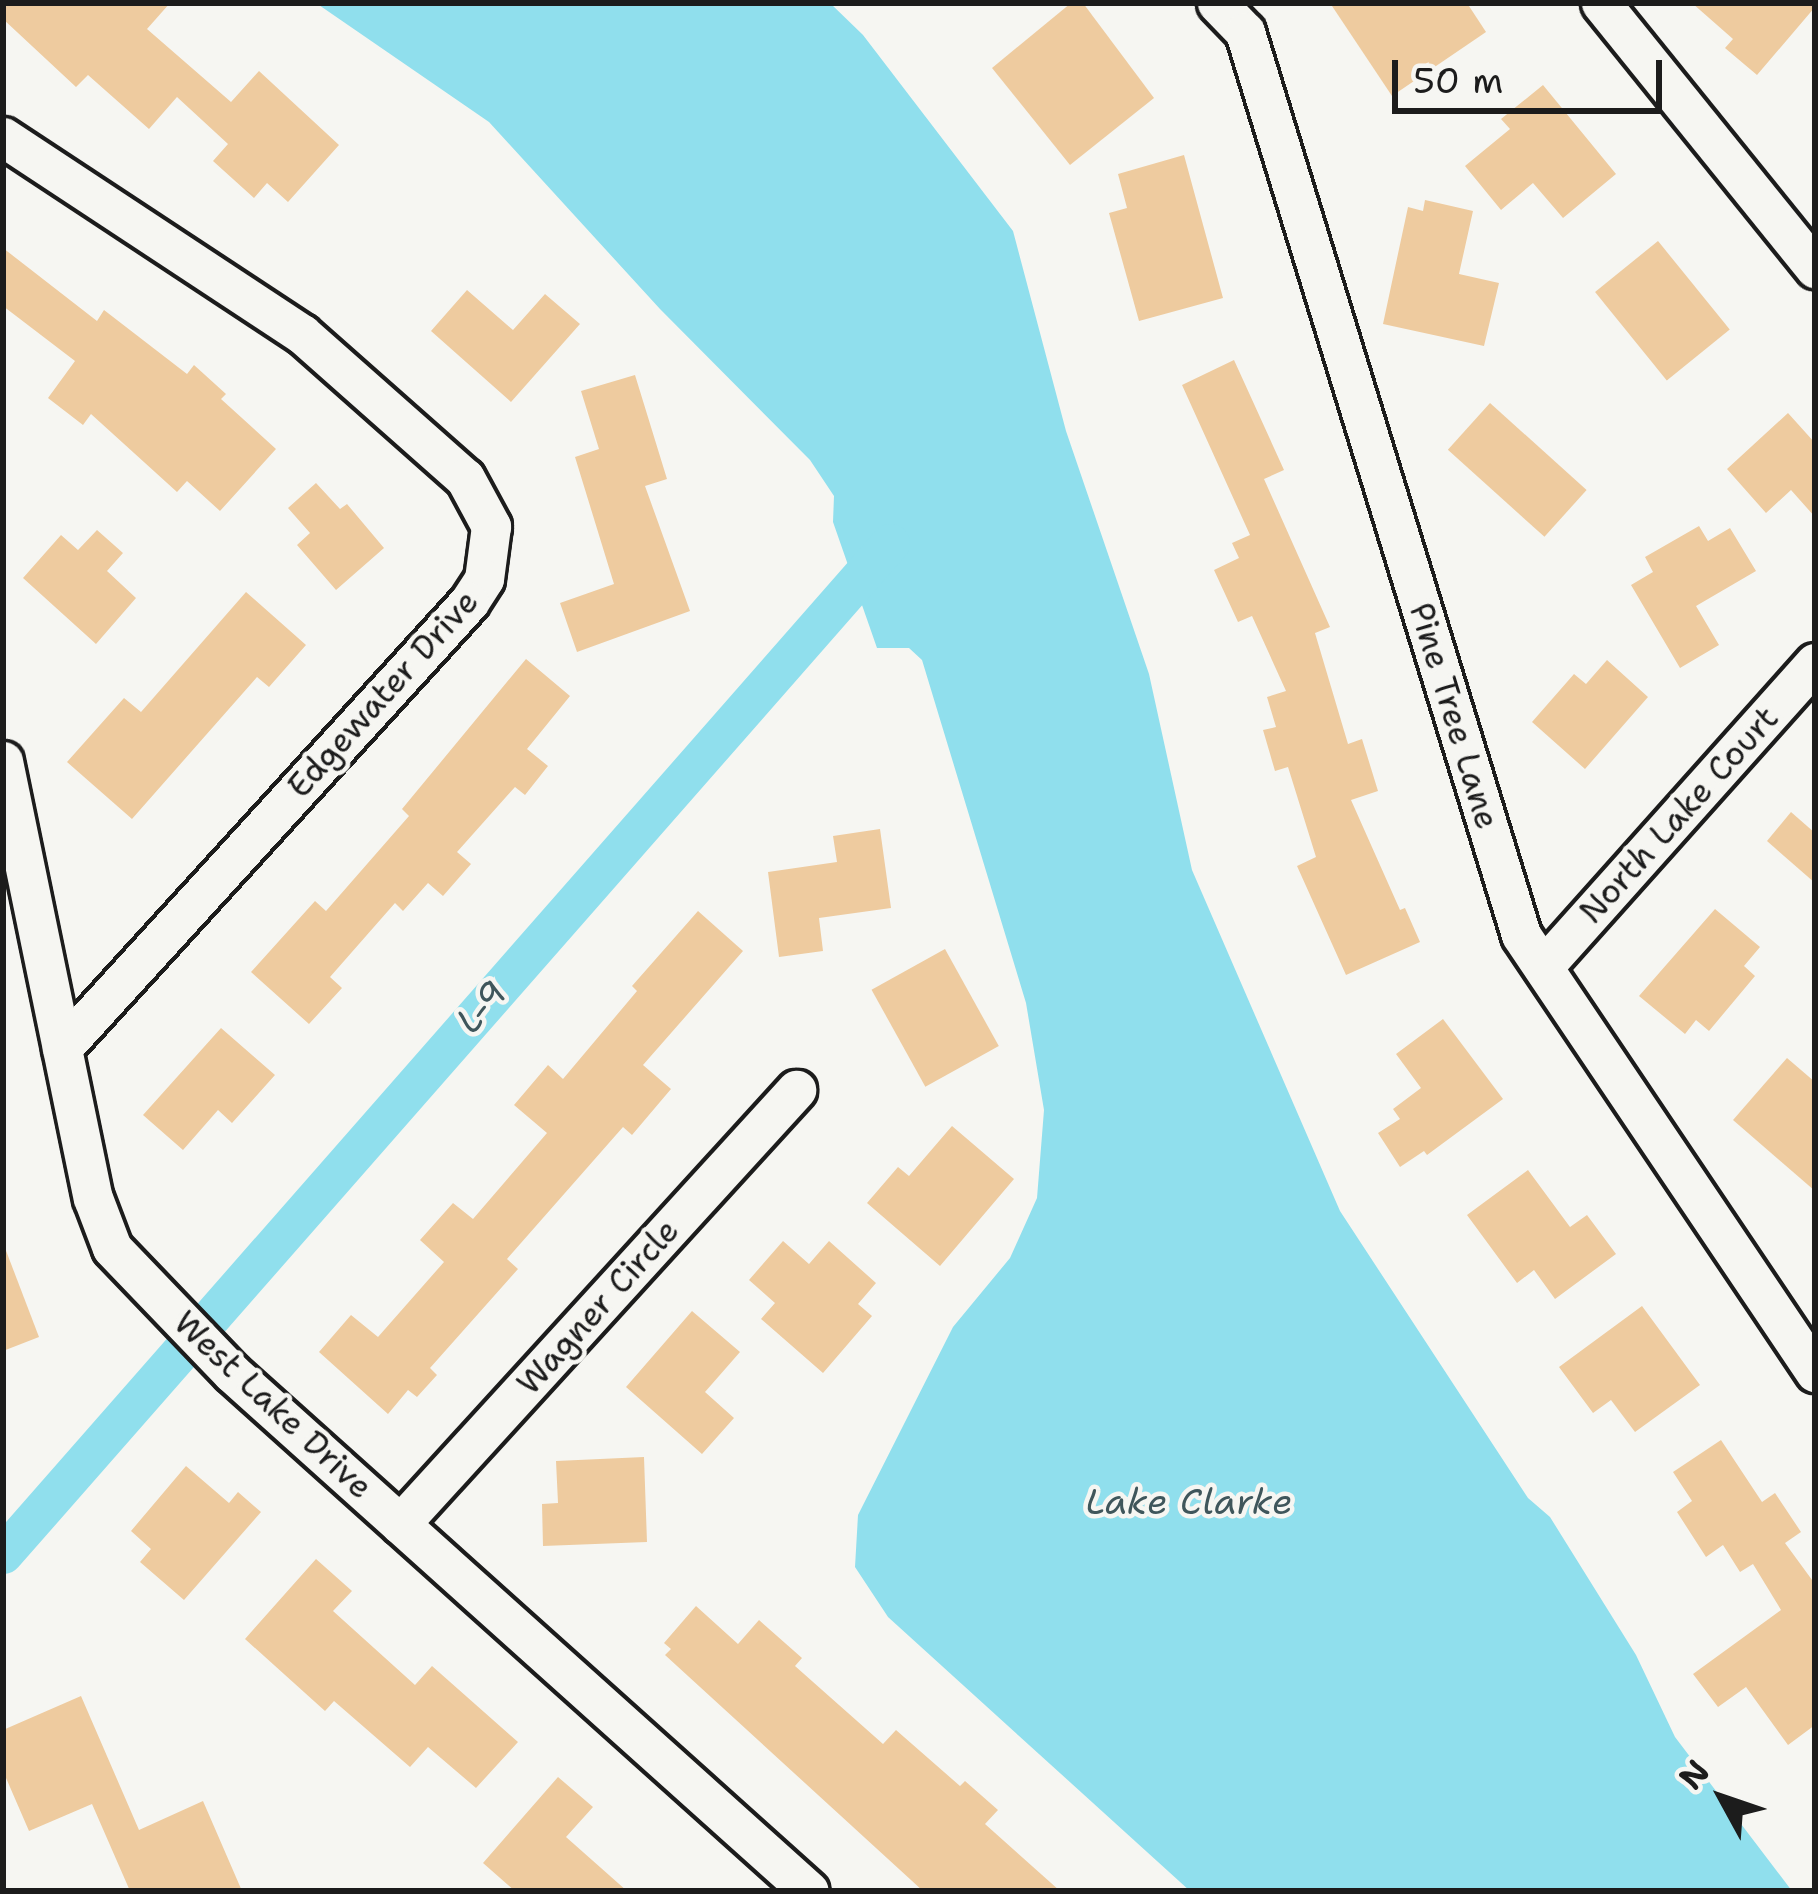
<!DOCTYPE html>
<style>
body{margin:0}
#map{position:relative;width:1818px;height:1894px;overflow:hidden;background:#f6f6f2;font-family:"Shantell Sans",sans-serif}
div>[style]{position:absolute}
[style*='--x']{left:calc(var(--x)*1px);top:calc(var(--y)*1px);width:calc(var(--w)*1px);rotate:calc(var(--a)*1deg)}
.water>*{inset:0;background:#90dfed}
.canal>*{height:39px;margin:-19.5px;padding:0 19.5px;transform-origin:19.5px;border-radius:19.5px;background:#90dfed}
.building>*{inset:0;background:#eecb9f;transform-origin:0 0}
.roads{filter:drop-shadow(3px 0 #1c1c1c) drop-shadow(-3px 0 #1c1c1c) drop-shadow(0 3px #1c1c1c) drop-shadow(0 -3px #1c1c1c)}
.street>*{height:39px;margin:-19.5px;padding:0 19.5px;transform-origin:19.5px;border-radius:19.5px;background:#f6f6f2}
span{translate:-50% -50%;white-space:nowrap;text-align:center;line-height:1.15;-webkit-text-stroke:9px #f6f6f2;paint-order:stroke}
.street-label{font-size:33px;color:#1c1c1c}
.water-label{font-size:36px;color:#3f565b;font-style:italic}
.frame{position:absolute;inset:0;border:6px solid #1c1c1c;pointer-events:none}
.north{position:absolute;left:1662px;top:1738px;width:120px;height:120px;-webkit-text-stroke:9px #f6f6f2;paint-order:stroke;rotate:310deg;font-size:33px;font-weight:700;line-height:48px;text-align:center;color:#1c1c1c}
.north::after{content:'';display:block;margin:auto;width:42px;height:54px;background:#1c1c1c;clip-path:polygon(50% 0,100% 100%,50% 72%,0 100%)}
.scale{position:absolute;left:1392px;top:60px;width:270px;height:54px;box-sizing:border-box;border:6px solid #1c1c1c;border-top:0;padding-left:15px;font-size:36px;line-height:42px;white-space:nowrap;color:#1c1c1c;-webkit-text-stroke:9px #f6f6f2;paint-order:stroke}
</style>
<div id="map">
<div class="water">
<div style="clip-path:polygon(316px 3px,830px 3px,863px 35px,1013px 231px,1066px 431px,1149px 674px,1192px 870px,1340px 1211px,1528px 1498px,1550px 1517px,1636px 1655px,1675px 1737px,1792px 1891px,1190px 1891px,888px 1617px,855px 1567px,858px 1515px,953px 1327px,1010px 1258px,1037px 1198px,1044px 1110px,1026px 1003px,922px 660px,909px 648px,877px 648px,833px 522px,834px 496px,810px 460px,660px 309px,489px 122px)"></div>
</div>
<div class="canal">
<div style="--x:3;--y:1554;--w:1345;--a:-48.74"></div>
</div>
<div class="building">
<div style="clip-path:polygon(3px 3px,170px 3px,147px 29px,231px 102px,259px 71px,339px 145px,288px 202px,267px 183px,254px 198px,213px 161px,228px 144px,177px 97px,149px 129px,88px 75px,76px 87px,3px 19px)"></div>
<div style="clip-path:polygon(1071px 3px,1083px 3px,1154px 98px,1070px 165px,992px 68px)"></div>
<div style="clip-path:polygon(1330px 3px,1467px 3px,1486px 32px,1392px 96px)"></div>
<div style="clip-path:polygon(1692px 3px,1815px 3px,1815px 7px,1757px 75px,1725px 48px,1733px 39px)"></div>
<div style="clip-path:polygon(1543px 85px,1616px 174px,1563px 218px,1533px 183px,1501px 210px,1465px 166px,1510px 129px,1501px 119px)"></div>
<div style="clip-path:polygon(1184px 155px,1223px 298px,1139px 321px,1109px 213px,1127px 208px,1118px 174px)"></div>
<div style="clip-path:polygon(1425px 200px,1473px 211px,1459px 274px,1499px 283px,1484px 346px,1383px 324px,1408px 207px,1423px 211px)"></div>
<div style="left:1658px;top:241px;width:114px;height:81px;rotate:51deg"></div>
<div style="clip-path:polygon(3px 248px,97px 321px,104px 310px,187px 374px,194px 365px,226px 394px,221px 399px,276px 449px,220px 511px,187px 481px,177px 492px,91px 414px,83px 425px,48px 398px,75px 361px,3px 306px)"></div>
<div style="clip-path:polygon(467px 290px,513px 330px,545px 294px,580px 324px,511px 402px,431px 331px)"></div>
<div style="clip-path:polygon(1234px 360px,1284px 470px,1264px 479px,1330px 627px,1315px 633px,1348px 744px,1362px 739px,1378px 791px,1351px 800px,1400px 910px,1405px 908px,1420px 942px,1346px 975px,1297px 866px,1316px 857px,1288px 767px,1275px 771px,1263px 730px,1276px 727px,1267px 697px,1286px 691px,1252px 616px,1238px 622px,1214px 570px,1239px 558px,1232px 543px,1250px 535px,1182px 385px)"></div>
<div style="clip-path:polygon(635px 375px,667px 479px,645px 486px,690px 611px,577px 652px,560px 603px,614px 584px,575px 457px,599px 449px,581px 391px)"></div>
<div style="left:1490px;top:403px;width:130px;height:63px;rotate:42deg"></div>
<div style="clip-path:polygon(1788px 413px,1815px 443px,1815px 517px,1791px 490px,1766px 513px,1727px 469px)"></div>
<div style="clip-path:polygon(316px 483px,340px 509px,347px 504px,384px 548px,336px 590px,297px 545px,310px 533px,288px 508px)"></div>
<div style="clip-path:polygon(1699px 526px,1708px 541px,1730px 528px,1756px 571px,1696px 606px,1719px 645px,1680px 668px,1631px 585px,1653px 572px,1645px 557px)"></div>
<div style="clip-path:polygon(97px 530px,123px 553px,107px 571px,136px 598px,96px 644px,23px 578px,61px 535px,78px 550px)"></div>
<div style="clip-path:polygon(246px 592px,306px 645px,269px 687px,257px 677px,132px 819px,67px 762px,124px 698px,141px 712px)"></div>
<div style="clip-path:polygon(526px 659px,570px 696px,527px 749px,548px 766px,525px 795px,515px 787px,457px 852px,471px 864px,443px 896px,428px 883px,403px 911px,395px 903px,330px 977px,342px 988px,309px 1024px,251px 972px,315px 901px,326px 911px,409px 816px,402px 809px)"></div>
<div style="clip-path:polygon(1607px 660px,1648px 697px,1585px 769px,1532px 722px,1574px 674px,1586px 684px)"></div>
<div style="clip-path:polygon(1791px 812px,1815px 833px,1815px 883px,1767px 841px)"></div>
<div style="clip-path:polygon(880px 829px,891px 908px,819px 918px,823px 951px,779px 957px,768px 872px,837px 862px,833px 836px)"></div>
<div style="clip-path:polygon(1715px 909px,1760px 947px,1744px 966px,1755px 976px,1709px 1031px,1696px 1020px,1685px 1034px,1639px 996px)"></div>
<div style="clip-path:polygon(698px 911px,743px 951px,643px 1065px,671px 1089px,632px 1135px,623px 1127px,507px 1259px,518px 1269px,430px 1368px,437px 1375px,417px 1397px,408px 1390px,388px 1414px,319px 1352px,351px 1315px,378px 1337px,444px 1262px,420px 1240px,453px 1203px,473px 1219px,547px 1133px,514px 1105px,548px 1065px,563px 1079px,637px 991px,632px 986px)"></div>
<div style="left:945px;top:949px;width:111px;height:84px;rotate:61deg"></div>
<div style="clip-path:polygon(1443px 1019px,1503px 1099px,1427px 1155px,1424px 1151px,1400px 1167px,1378px 1133px,1400px 1119px,1393px 1109px,1421px 1088px,1396px 1054px)"></div>
<div style="clip-path:polygon(221px 1028px,275px 1075px,232px 1123px,218px 1110px,183px 1150px,143px 1115px)"></div>
<div style="clip-path:polygon(1787px 1058px,1815px 1082px,1815px 1191px,1733px 1120px)"></div>
<div style="clip-path:polygon(952px 1126px,1014px 1179px,940px 1266px,867px 1203px,898px 1167px,909px 1176px)"></div>
<div style="clip-path:polygon(1528px 1170px,1570px 1227px,1587px 1215px,1616px 1254px,1555px 1299px,1534px 1270px,1517px 1283px,1467px 1215px)"></div>
<div style="clip-path:polygon(783px 1241px,809px 1264px,829px 1241px,876px 1283px,858px 1304px,872px 1316px,823px 1373px,761px 1319px,775px 1303px,749px 1280px)"></div>
<div style="clip-path:polygon(5px 1248px,39px 1337px,3px 1351px,3px 1249px)"></div>
<div style="clip-path:polygon(1642px 1306px,1700px 1385px,1635px 1432px,1611px 1400px,1593px 1413px,1559px 1367px)"></div>
<div style="clip-path:polygon(692px 1311px,740px 1352px,705px 1392px,734px 1418px,702px 1454px,626px 1387px)"></div>
<div style="clip-path:polygon(1721px 1440px,1762px 1502px,1775px 1493px,1801px 1532px,1785px 1543px,1815px 1584px,1815px 1725px,1788px 1745px,1746px 1687px,1718px 1707px,1693px 1674px,1781px 1610px,1753px 1564px,1740px 1572px,1723px 1545px,1706px 1557px,1677px 1512px,1692px 1501px,1673px 1472px)"></div>
<div style="clip-path:polygon(644px 1457px,647px 1542px,543px 1546px,542px 1504px,558px 1503px,556px 1461px)"></div>
<div style="clip-path:polygon(186px 1466px,229px 1503px,238px 1492px,261px 1512px,184px 1600px,140px 1562px,151px 1549px,131px 1531px)"></div>
<div style="clip-path:polygon(316px 1559px,352px 1591px,333px 1611px,415px 1685px,432px 1666px,518px 1742px,476px 1788px,428px 1747px,410px 1767px,334px 1701px,325px 1711px,245px 1639px)"></div>
<div style="clip-path:polygon(696px 1606px,738px 1644px,759px 1620px,802px 1658px,795px 1666px,883px 1744px,896px 1730px,960px 1786px,965px 1781px,998px 1810px,985px 1824px,1060px 1891px,923px 1891px,665px 1655px,671px 1649px,664px 1643px)"></div>
<div style="clip-path:polygon(81px 1696px,139px 1830px,203px 1801px,242px 1891px,130px 1891px,92px 1804px,29px 1831px,3px 1771px,3px 1730px)"></div>
<div style="clip-path:polygon(558px 1777px,593px 1807px,566px 1837px,627px 1891px,515px 1891px,483px 1863px)"></div>
</div>
<div class="roads">
<div class="street">
<div style="--x:1217;--y:3;--w:40;--a:46"></div>
<div style="--x:1245;--y:32;--w:944;--a:73"></div>
<div style="--x:1521;--y:935;--w:527;--a:56.07"></div>
<div style="--x:1601;--y:3;--w:341;--a:51.1"></div>
<div style="--x:3;--y:137;--w:358;--a:33.4"></div>
<div style="--x:302;--y:334;--w:217;--a:41.5"></div>
<div style="--x:465;--y:478;--w:55;--a:61.6"></div>
<div style="--x:491;--y:526;--w:53;--a:97.5"></div>
<div style="--x:484;--y:579;--w:27;--a:123"></div>
<div style="--x:469;--y:602;--w:604;--a:132.38"></div>
<div style="--x:3;--y:761;--w:446;--a:78.4"></div>
<div style="--x:93;--y:1198;--w:53;--a:69.2"></div>
<div style="--x:112;--y:1248;--w:173;--a:46.2"></div>
<div style="--x:232;--y:1373;--w:775;--a:41.92"></div>
<div style="--x:1543;--y:967;--w:408;--a:-48.2"></div>
<div style="--x:400;--y:1524;--w:588;--a:-47.62"></div>
</div>
</div>
<div class="street-label">
<span style="left:383px;top:694px;rotate:-48deg">Edgewater Drive</span>
<span style="left:1454px;top:716px;rotate:73deg">Pine Tree Lane</span>
<span style="left:1679px;top:815px;rotate:-48deg">North Lake Court</span>
<span style="left:598px;top:1307px;rotate:-48deg">Wagner Circle</span>
<span style="left:273px;top:1405px;rotate:43deg">West Lake Drive</span>
</div>
<div class="water-label">
<span style="left:481px;top:1007px;rotate:-49deg">L-9</span>
<span style="left:1189px;top:1502px">Lake Clarke</span>
</div>
<div class="frame"></div>
<div class="north">N</div>
<div class="scale">50 m</div>
</div>
